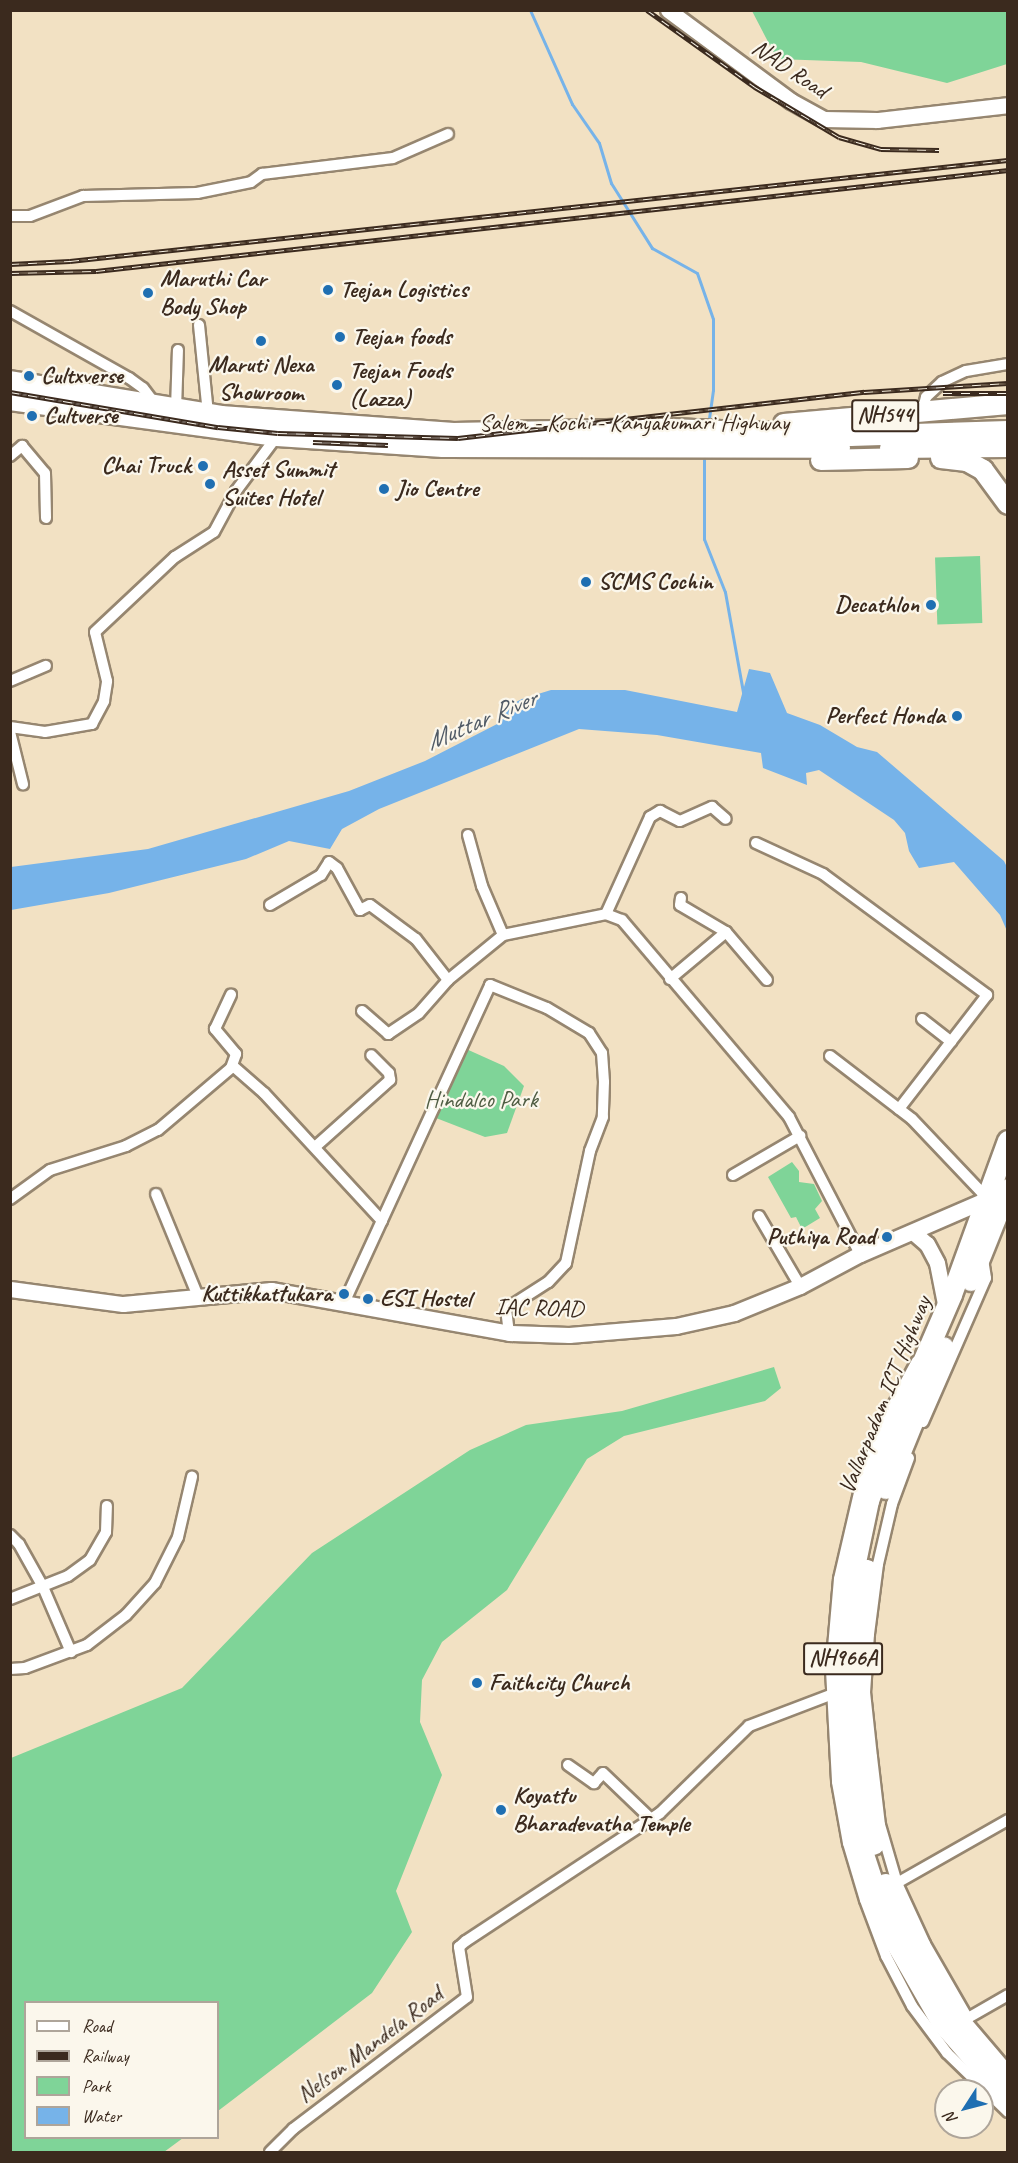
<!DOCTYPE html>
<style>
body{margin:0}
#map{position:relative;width:1018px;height:2163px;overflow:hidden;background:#f2e1c3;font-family:Caveat,sans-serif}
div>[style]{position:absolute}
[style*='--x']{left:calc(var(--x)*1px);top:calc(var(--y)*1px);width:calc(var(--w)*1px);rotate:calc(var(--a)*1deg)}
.green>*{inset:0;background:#7fd498;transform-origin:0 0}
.water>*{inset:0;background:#76b3e9}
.stream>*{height:3px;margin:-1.5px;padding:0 1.5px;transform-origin:1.5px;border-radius:1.5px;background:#76b3e9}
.roads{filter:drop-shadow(2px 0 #968670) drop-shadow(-2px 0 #968670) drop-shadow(0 2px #968670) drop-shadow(0 -2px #968670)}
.street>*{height:10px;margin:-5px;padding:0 5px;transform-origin:5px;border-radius:5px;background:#fff}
.secondary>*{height:15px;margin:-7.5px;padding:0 7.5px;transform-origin:7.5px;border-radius:7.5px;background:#fff}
.highway>*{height:20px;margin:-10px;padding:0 10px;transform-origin:10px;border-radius:10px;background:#fff}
.rail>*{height:5px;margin-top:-2.5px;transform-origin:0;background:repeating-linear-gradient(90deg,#fbf7ec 0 9px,#3b2a1e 0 18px);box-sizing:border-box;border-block:2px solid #3b2a1e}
.dots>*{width:16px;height:16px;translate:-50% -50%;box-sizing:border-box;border:3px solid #fbf7ec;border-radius:50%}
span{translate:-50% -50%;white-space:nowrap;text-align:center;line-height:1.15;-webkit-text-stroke:4.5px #fbf7ec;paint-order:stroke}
.shield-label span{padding:2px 4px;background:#fbf7ec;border:2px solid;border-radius:4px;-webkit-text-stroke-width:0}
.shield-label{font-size:22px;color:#3b2a1e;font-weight:700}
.street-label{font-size:24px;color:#3b2a1e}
.poi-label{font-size:24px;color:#3b2a1e;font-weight:700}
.left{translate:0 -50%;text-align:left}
.right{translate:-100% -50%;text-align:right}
.park-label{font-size:24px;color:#4f5d43}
.water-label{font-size:26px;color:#505a65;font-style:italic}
.frame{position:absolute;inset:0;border:12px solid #3b2a1e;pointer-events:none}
.legend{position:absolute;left:24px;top:2001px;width:195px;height:138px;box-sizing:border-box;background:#fbf7ec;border:2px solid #aea59a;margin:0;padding:8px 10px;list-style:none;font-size:18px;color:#3b2a1e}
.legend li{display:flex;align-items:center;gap:12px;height:30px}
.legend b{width:30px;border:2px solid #aea59a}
.north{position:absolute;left:934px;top:2079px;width:60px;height:60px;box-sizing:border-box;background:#fbf7ec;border:2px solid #aea59a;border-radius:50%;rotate:234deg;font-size:16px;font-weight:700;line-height:24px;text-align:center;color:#3b2a1e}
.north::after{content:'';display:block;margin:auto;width:21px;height:27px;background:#1f6fb2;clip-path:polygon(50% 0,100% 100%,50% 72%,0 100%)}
</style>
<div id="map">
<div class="green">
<div style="clip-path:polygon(752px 11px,1007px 11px,1007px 64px,947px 83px,861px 62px,777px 59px)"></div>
<div style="left:980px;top:556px;width:67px;height:45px;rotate:88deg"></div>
<div style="clip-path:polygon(464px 1048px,504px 1066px,524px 1086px,507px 1133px,485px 1137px,436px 1118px)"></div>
<div style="clip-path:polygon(792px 1162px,799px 1171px,799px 1182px,814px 1184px,822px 1201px,815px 1209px,820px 1218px,802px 1229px,796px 1217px,791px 1218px,768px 1177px)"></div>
<div style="clip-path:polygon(774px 1367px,781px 1388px,765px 1401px,624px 1436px,587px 1459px,507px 1590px,442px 1642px,422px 1680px,420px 1722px,442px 1775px,396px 1891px,412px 1932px,372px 1993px,218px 2111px,218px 2002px,26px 2002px,26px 2138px,183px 2138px,164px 2152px,11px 2152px,11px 1758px,182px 1688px,312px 1553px,470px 1450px,526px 1425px,622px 1411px)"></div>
</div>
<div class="water">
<div style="clip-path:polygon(749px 669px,770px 673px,787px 713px,820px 725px,857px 747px,877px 752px,1004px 861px,1007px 867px,1007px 931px,1000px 915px,954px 862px,919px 868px,909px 851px,905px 833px,894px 820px,819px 770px,806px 773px,807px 785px,763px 768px,761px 753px,657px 735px,579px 729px,379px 809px,342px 829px,330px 849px,289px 841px,246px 859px,109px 893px,11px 910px,11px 867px,148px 849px,349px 791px,425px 761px,501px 722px,500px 710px,522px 699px,551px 690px,625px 690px,737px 712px)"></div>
</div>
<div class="stream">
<div style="--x:530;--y:10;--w:103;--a:65.9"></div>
<div style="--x:572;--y:104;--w:47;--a:55.3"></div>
<div style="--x:599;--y:143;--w:42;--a:73.3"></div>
<div style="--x:611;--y:183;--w:77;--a:57.8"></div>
<div style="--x:652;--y:248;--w:51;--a:29.1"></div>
<div style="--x:697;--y:273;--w:49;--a:70.8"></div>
<div style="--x:713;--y:319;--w:71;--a:90"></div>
<div style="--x:713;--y:390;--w:35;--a:98"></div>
<div style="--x:704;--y:455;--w:84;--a:90"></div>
<div style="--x:704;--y:539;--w:57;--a:68.4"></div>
<div style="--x:725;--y:592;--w:102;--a:79.8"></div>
</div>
<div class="roads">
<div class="street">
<div style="--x:10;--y:216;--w:20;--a:0"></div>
<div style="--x:30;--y:216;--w:57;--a:-20.7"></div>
<div style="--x:83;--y:196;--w:114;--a:-1.5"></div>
<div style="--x:197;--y:193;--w:55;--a:-11.5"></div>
<div style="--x:251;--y:182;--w:14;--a:-36"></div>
<div style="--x:262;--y:174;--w:132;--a:-7"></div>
<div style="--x:393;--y:158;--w:60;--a:-23.6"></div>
<div style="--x:10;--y:311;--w:137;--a:29.4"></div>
<div style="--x:129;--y:378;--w:17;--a:36"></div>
<div style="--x:143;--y:388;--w:21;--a:53"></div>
<div style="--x:199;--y:325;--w:89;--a:84.2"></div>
<div style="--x:176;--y:409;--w:59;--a:-88.1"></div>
<div style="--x:922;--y:413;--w:16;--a:-76"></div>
<div style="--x:926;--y:397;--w:22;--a:-43"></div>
<div style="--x:942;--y:382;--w:26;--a:-25"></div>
<div style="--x:966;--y:371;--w:43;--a:-9.5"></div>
<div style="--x:10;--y:456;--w:16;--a:-40"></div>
<div style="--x:22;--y:446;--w:35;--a:50"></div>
<div style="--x:45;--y:473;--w:45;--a:88.7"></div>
<div style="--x:10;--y:681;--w:39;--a:-23"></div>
<div style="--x:10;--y:727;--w:35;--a:8"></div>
<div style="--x:45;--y:732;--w:48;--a:-9.7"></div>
<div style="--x:92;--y:724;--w:26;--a:-62"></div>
<div style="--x:104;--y:701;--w:20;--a:-81"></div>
<div style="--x:107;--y:681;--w:50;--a:-103.8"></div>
<div style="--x:95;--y:632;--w:110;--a:-43.2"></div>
<div style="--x:175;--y:557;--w:46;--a:-32.7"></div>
<div style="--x:214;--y:532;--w:47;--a:-61.8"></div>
<div style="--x:236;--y:491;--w:69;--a:-53.3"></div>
<div style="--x:10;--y:732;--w:54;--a:76"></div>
<div style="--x:468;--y:835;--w:53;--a:74.6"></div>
<div style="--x:482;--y:886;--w:53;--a:66.8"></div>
<div style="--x:756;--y:843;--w:74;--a:24.8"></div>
<div style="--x:823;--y:874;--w:204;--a:36.4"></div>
<div style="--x:987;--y:995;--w:144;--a:127.7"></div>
<div style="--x:270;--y:905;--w:59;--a:-30.5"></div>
<div style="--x:321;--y:875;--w:15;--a:-58"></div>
<div style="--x:329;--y:862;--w:10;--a:37"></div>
<div style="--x:337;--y:868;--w:48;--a:61.3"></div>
<div style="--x:360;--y:910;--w:11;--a:-27"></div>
<div style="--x:370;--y:905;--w:57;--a:36.5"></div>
<div style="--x:416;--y:939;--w:52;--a:52"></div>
<div style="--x:606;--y:914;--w:107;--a:-65.6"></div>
<div style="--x:650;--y:817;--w:12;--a:-31"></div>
<div style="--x:660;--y:811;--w:22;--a:27"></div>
<div style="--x:680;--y:821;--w:35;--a:-24"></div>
<div style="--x:712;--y:807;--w:18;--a:41"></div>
<div style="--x:726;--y:932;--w:63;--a:49.5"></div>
<div style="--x:670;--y:979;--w:73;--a:-40"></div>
<div style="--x:726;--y:932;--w:53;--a:-149.6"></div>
<div style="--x:680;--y:905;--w:7;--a:-82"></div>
<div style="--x:362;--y:1011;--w:35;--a:41"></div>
<div style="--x:388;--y:1034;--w:37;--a:-34"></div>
<div style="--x:419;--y:1013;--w:44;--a:-48.7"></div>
<div style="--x:448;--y:980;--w:71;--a:-39.3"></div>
<div style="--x:503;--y:935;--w:105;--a:-11.5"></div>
<div style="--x:606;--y:914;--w:17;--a:21"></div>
<div style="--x:622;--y:920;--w:258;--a:49.7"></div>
<div style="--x:789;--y:1117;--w:154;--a:62.6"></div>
<div style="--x:922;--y:1019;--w:37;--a:38"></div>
<div style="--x:830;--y:1056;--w:103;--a:37.5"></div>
<div style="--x:912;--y:1119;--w:110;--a:46.5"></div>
<div style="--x:233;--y:1066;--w:41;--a:41.1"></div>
<div style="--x:264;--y:1093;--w:174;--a:47.3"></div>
<div style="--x:315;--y:1147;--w:101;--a:-41.8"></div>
<div style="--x:390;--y:1080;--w:7;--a:-98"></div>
<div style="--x:389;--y:1073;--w:25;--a:-135"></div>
<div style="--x:733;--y:1175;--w:78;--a:-30.2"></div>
<div style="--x:156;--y:1194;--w:108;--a:67.7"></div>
<div style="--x:10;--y:1199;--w:49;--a:-35.9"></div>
<div style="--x:50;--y:1170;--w:80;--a:-17.5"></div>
<div style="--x:126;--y:1146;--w:36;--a:-27"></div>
<div style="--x:158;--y:1130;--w:96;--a:-40.3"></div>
<div style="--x:231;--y:1068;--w:15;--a:-70"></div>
<div style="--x:236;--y:1054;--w:33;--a:-130"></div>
<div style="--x:215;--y:1029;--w:38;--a:-65"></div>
<div style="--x:759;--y:1216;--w:81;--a:59.6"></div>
<div style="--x:344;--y:1303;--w:350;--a:-65.3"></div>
<div style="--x:490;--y:985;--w:61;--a:22"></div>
<div style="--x:547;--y:1008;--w:49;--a:30.8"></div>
<div style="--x:589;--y:1033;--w:24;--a:57"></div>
<div style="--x:602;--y:1053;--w:29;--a:86"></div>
<div style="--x:604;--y:1082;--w:35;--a:92"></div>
<div style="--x:603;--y:1117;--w:36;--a:111"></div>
<div style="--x:590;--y:1151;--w:115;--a:102.1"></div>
<div style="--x:566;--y:1263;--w:26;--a:133"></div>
<div style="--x:548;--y:1282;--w:50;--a:147.3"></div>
<div style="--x:506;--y:1309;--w:24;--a:83"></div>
<div style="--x:917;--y:1361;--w:69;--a:118.4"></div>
<div style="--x:884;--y:1422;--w:62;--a:110.8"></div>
<div style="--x:862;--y:1480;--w:102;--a:103.1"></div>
<div style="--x:839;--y:1579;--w:91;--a:95"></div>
<div style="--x:831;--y:1670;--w:112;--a:86.9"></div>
<div style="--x:837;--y:1782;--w:62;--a:79.8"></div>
<div style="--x:848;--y:1843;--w:59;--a:73.4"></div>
<div style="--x:865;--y:1900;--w:60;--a:69.4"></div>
<div style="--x:886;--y:1956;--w:56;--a:62.5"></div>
<div style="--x:912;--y:2006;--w:59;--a:53.3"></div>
<div style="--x:947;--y:2053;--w:85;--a:44"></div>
<div style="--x:923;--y:1422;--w:157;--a:-66.4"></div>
<div style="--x:986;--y:1278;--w:19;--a:-99"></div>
<div style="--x:909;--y:1458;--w:49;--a:110.3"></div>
<div style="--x:892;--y:1504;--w:62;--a:103.1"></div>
<div style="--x:878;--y:1564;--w:71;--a:97.3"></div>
<div style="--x:869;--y:1634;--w:58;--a:93.9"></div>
<div style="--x:865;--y:1692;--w:65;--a:83.9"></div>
<div style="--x:872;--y:1757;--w:68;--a:83.3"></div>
<div style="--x:880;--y:1825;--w:60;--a:73.7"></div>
<div style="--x:897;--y:1883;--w:67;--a:65.3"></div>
<div style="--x:925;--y:1944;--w:84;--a:60.1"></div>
<div style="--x:10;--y:1535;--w:13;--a:45"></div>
<div style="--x:19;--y:1544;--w:49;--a:60.8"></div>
<div style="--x:43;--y:1587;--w:71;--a:66.7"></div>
<div style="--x:10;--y:1599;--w:62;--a:-21.6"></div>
<div style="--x:68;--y:1576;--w:27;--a:-36"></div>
<div style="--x:90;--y:1560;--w:32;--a:-60"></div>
<div style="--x:106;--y:1532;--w:26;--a:-88"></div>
<div style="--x:10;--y:1669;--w:15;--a:-4"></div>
<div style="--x:25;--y:1668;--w:66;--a:-20.4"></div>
<div style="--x:87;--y:1645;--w:49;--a:-37.6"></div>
<div style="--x:126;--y:1615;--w:43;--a:-47.8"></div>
<div style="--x:155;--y:1583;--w:51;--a:-63.4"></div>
<div style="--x:178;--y:1537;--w:62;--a:-76.9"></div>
<div style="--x:568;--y:1765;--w:32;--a:35"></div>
<div style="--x:594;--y:1783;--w:13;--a:-48"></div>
<div style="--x:603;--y:1773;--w:66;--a:43.8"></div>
<div style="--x:897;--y:1883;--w:128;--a:-29.6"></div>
<div style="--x:968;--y:2018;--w:46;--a:-29.9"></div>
<div style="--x:270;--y:2152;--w:33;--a:-45"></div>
<div style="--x:293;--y:2129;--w:218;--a:-37.2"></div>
<div style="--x:467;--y:1997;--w:51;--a:-99.1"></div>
<div style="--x:459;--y:1947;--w:9;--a:-41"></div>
<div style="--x:466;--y:1941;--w:232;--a:-33.4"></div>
<div style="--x:660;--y:1813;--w:124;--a:-44.3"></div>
<div style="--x:749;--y:1726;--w:90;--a:-20.9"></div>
</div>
<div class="secondary">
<div style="--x:668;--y:10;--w:153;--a:36.5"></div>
<div style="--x:791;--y:101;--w:38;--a:29"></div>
<div style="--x:824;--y:119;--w:53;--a:1.1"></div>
<div style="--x:877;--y:120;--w:132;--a:-6.5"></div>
<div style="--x:913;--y:1232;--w:18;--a:41"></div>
<div style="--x:927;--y:1244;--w:21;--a:62"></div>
<div style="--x:937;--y:1263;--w:47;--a:78.9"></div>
<div style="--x:10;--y:1289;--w:114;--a:7.6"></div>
<div style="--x:123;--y:1304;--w:149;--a:-5.4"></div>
<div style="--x:271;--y:1290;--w:242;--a:10.2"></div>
<div style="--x:509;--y:1333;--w:60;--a:1.9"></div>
<div style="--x:569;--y:1335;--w:107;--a:-4.8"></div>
<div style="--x:676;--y:1326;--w:59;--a:-12.6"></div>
<div style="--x:734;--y:1313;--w:71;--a:-22.2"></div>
<div style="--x:800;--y:1286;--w:68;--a:-28.1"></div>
<div style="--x:860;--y:1254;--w:144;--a:-23.4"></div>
</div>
<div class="highway">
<div style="--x:10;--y:381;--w:214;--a:9.4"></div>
<div style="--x:221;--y:416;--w:233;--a:4.2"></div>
<div style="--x:453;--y:433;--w:217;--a:-1.1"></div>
<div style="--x:670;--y:429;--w:180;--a:2.2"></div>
<div style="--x:850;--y:436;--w:158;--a:-1.8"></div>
<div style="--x:10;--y:400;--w:269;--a:7.7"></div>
<div style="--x:277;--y:436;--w:166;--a:3.8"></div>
<div style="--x:443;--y:447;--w:397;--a:0.1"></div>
<div style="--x:784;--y:424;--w:225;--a:-5.1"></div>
<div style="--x:890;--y:448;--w:118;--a:-0.5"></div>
<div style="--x:941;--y:458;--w:26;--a:7"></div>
<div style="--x:967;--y:461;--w:18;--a:29"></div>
<div style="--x:983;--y:470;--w:42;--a:53.7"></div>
<div style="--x:821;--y:460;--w:87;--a:-1.3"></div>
<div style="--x:1008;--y:1141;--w:164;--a:110"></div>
<div style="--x:952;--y:1295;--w:129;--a:113.4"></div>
<div style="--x:901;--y:1413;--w:94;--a:110"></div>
<div style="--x:869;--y:1501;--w:102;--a:101.9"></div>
<div style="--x:848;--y:1601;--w:113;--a:93"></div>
<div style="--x:842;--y:1714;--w:61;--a:86.2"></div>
<div style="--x:846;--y:1775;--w:59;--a:79.3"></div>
<div style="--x:857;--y:1833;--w:103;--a:71.9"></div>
<div style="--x:889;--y:1931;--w:106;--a:60.1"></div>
<div style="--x:942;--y:2023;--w:100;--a:48.7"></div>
<div style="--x:971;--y:1281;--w:99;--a:-68.1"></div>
<div style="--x:886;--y:1489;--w:153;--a:-67.8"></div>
<div style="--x:867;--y:1570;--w:77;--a:97.5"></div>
<div style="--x:857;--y:1646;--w:64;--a:90"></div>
<div style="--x:857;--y:1710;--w:57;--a:87"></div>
<div style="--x:860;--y:1767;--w:79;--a:79.8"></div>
<div style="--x:886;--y:1884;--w:74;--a:66.2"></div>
<div style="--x:916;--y:1952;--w:67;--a:59.6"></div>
<div style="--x:950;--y:2010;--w:89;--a:49.5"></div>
</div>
</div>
<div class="rail">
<div style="--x:647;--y:10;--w:133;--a:35.5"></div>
<div style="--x:755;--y:87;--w:98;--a:30.8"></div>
<div style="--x:839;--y:137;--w:44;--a:15.9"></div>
<div style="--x:881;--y:149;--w:58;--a:1"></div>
<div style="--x:10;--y:264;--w:60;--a:-2.9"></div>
<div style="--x:70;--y:261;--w:943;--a:-6.15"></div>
<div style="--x:10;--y:273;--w:86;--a:-1.3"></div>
<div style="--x:96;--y:271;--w:918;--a:-6.32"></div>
<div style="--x:10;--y:392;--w:211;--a:9.6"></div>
<div style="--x:218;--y:427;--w:60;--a:5.7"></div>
<div style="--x:278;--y:433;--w:180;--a:1.6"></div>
<div style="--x:458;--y:438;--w:409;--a:-6.5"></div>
<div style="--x:864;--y:392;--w:144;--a:-3.6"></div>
<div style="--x:943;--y:393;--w:65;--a:0"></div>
<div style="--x:313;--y:442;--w:75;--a:2.3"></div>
</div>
<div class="dots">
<div style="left:328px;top:290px;background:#1f6fb2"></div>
<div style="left:148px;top:293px;background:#1f6fb2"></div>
<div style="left:340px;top:337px;background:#1f6fb2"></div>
<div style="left:261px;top:341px;background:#1f6fb2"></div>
<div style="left:29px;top:376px;background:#1f6fb2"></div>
<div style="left:337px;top:385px;background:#1f6fb2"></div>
<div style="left:32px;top:416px;background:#1f6fb2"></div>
<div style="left:203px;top:466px;background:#1f6fb2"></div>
<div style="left:210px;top:484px;background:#1f6fb2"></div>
<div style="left:384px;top:489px;background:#1f6fb2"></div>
<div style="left:586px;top:582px;background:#1f6fb2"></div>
<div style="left:931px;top:605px;background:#1f6fb2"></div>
<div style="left:957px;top:716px;background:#1f6fb2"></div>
<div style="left:887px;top:1237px;background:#1f6fb2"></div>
<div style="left:344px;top:1294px;background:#1f6fb2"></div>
<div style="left:368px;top:1299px;background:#1f6fb2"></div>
<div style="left:477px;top:1683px;background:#1f6fb2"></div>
<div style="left:501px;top:1810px;background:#1f6fb2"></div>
</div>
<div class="shield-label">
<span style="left:885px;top:416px">NH544</span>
<span style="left:843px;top:1659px">NH966A</span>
</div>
<div class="street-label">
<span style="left:790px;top:69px;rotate:34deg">NAD Road</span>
<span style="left:634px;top:423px">Salem - Kochi - Kanyakumari Highway</span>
<span style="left:539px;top:1308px;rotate:2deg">IAC ROAD</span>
<span style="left:885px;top:1395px;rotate:-68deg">Vallarpadam ICT Highway</span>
<span style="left:370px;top:2045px;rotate:-37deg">Nelson Mandela Road</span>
</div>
<div class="poi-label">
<span class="left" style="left:160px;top:293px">Maruthi Car<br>Body Shop</span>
<span class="left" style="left:340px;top:290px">Teejan Logistics</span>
<span class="left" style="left:352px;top:337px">Teejan foods</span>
<span style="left:261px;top:379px">Maruti Nexa<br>Showroom</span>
<span class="left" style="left:349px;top:385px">Teejan Foods<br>(Lazza)</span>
<span class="left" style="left:41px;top:376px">Cultxverse</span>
<span class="left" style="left:44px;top:416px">Cultverse</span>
<span class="right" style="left:191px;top:466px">Chai Truck</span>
<span class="left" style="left:222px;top:484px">Asset Summit<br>Suites Hotel</span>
<span class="left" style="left:396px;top:489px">Jio Centre</span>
<span class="left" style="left:598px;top:582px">SCMS Cochin</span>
<span class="right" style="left:919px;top:605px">Decathlon</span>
<span class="right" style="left:945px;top:716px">Perfect Honda</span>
<span class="right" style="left:875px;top:1237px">Puthiya Road</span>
<span class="right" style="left:332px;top:1294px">Kuttikkattukara</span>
<span class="left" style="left:380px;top:1299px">ESI Hostel</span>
<span class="left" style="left:489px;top:1683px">Faithcity Church</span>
<span class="left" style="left:513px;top:1810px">Koyattu<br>Bharadevatha Temple</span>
</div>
<div class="park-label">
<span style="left:481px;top:1100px">Hindalco Park</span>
</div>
<div class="water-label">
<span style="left:481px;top:720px;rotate:-23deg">Muttar River</span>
</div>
<div class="frame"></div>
<ul class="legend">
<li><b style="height:8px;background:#fff"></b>Road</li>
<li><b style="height:8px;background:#3b2a1e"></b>Railway</li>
<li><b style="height:16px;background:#7fd498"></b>Park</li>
<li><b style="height:16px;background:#76b3e9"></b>Water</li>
</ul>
<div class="north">N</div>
</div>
